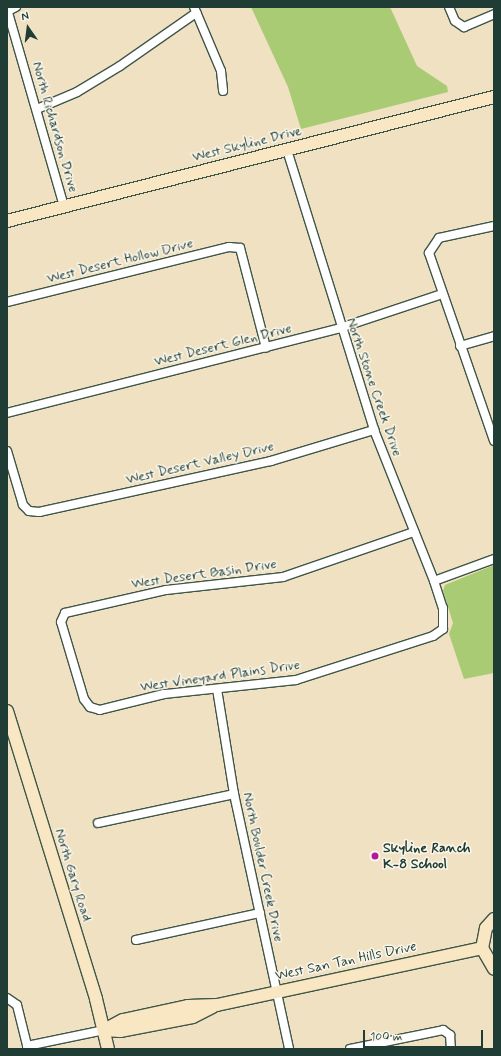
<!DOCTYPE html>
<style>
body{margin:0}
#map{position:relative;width:501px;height:1056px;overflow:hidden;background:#f0e1c2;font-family:Mynerve,sans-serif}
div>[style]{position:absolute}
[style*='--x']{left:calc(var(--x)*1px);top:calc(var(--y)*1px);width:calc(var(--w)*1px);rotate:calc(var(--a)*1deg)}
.green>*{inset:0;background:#a8cb74}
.roads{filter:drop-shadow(1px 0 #3e5649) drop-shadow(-1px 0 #3e5649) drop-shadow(0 1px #3e5649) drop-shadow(0 -1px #3e5649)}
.street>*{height:8px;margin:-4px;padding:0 4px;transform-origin:4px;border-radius:4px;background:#fff}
.secondary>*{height:12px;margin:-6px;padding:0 6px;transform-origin:6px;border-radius:6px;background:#f9e7c3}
.dots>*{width:11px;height:11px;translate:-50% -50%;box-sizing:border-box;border:2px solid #fbf7ec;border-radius:50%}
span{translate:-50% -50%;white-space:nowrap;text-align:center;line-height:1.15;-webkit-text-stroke:3px #fbf7ec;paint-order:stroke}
.street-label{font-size:14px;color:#1f3d34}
.poi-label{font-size:14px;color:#1f3d34;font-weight:700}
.left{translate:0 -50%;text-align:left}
.frame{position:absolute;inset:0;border:8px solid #1f3d34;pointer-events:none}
.north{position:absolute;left:8px;top:8px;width:40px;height:40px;-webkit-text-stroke:3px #fbf7ec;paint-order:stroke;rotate:346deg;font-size:11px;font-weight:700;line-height:16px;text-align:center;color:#1f3d34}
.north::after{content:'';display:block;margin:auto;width:14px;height:18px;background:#1f3d34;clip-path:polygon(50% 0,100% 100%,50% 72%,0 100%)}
.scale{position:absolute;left:363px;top:1030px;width:120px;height:18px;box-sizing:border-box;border:2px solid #1f3d34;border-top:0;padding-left:5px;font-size:12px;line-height:14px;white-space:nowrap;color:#1f3d34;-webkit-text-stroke:3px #fbf7ec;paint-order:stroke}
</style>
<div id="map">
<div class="green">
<div style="clip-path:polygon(251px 7px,390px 7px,417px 66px,447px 86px,448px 92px,301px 129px,288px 87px)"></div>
<div style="clip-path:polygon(494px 565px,494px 673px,464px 679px,449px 634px,453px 623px,443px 591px,445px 585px)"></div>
</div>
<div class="roads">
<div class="street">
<div style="--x:194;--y:7;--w:69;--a:67.1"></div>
<div style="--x:221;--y:71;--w:20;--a:84"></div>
<div style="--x:449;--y:7;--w:15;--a:67"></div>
<div style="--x:455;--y:21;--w:11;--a:34"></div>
<div style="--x:464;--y:27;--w:33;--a:-23"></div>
<div style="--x:7;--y:9;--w:205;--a:73.9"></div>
<div style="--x:8;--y:11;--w:9;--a:-27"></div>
<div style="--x:37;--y:109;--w:43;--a:-23"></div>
<div style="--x:77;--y:92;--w:50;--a:-31.2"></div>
<div style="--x:120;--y:66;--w:93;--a:-34.9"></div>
<div style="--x:287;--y:150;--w:293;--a:72.7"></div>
<div style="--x:374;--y:430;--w:162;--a:68.3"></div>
<div style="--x:434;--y:581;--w:28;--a:72"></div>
<div style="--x:443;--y:608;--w:21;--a:90"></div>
<div style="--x:443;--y:629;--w:12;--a:145"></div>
<div style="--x:433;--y:636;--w:144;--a:162.2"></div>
<div style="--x:296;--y:680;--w:133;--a:173.9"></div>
<div style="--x:164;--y:694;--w:66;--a:166"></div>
<div style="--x:100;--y:710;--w:10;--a:-163"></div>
<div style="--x:90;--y:707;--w:10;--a:-127"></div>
<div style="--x:84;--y:699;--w:80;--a:-106.6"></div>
<div style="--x:61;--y:622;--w:10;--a:-66"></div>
<div style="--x:65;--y:613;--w:104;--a:-12.8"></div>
<div style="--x:166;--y:590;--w:118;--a:-6.3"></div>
<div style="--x:283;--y:577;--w:139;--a:-19"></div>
<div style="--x:494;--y:226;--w:56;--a:167.7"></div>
<div style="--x:439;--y:238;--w:18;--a:124"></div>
<div style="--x:429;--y:253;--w:199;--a:70.9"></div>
<div style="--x:7;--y:302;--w:229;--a:-13.9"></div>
<div style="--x:229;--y:247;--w:11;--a:5"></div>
<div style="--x:240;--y:248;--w:103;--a:75.4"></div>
<div style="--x:460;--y:346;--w:35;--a:-16"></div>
<div style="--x:7;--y:413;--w:344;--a:-14.3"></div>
<div style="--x:340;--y:328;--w:108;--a:-18.4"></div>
<div style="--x:7;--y:451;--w:56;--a:73.5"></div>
<div style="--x:23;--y:505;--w:8;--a:45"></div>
<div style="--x:29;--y:511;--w:10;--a:6"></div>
<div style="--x:39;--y:512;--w:238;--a:-12.4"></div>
<div style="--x:271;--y:461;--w:108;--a:-16.8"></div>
<div style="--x:434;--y:581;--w:64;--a:-20.1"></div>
<div style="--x:217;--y:689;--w:106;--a:80.8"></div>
<div style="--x:234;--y:794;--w:261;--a:77.8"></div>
<div style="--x:98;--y:823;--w:139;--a:-12"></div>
<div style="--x:136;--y:940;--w:127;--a:-12.3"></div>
<div style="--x:7;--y:998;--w:12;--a:35"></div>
<div style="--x:17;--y:1005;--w:45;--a:76"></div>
<div style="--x:27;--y:1046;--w:79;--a:-11.7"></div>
<div style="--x:350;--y:1049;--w:95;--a:-11.5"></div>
<div style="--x:443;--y:1030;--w:9;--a:36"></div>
<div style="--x:450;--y:1035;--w:14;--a:86"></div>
</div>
<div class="secondary">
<div style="--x:7;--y:221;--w:503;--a:-14.29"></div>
<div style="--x:7;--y:711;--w:301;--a:72.8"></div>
<div style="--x:96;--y:999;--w:51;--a:76.5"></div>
<div style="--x:494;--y:919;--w:12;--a:132"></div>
<div style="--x:486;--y:928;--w:20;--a:101"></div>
<div style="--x:482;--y:948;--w:24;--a:60"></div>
<div style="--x:104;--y:1030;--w:21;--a:-28"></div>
<div style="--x:123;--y:1020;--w:66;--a:-12.2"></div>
<div style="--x:188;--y:1006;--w:29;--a:-2"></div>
<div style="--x:217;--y:1005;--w:271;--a:-12.1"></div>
<div style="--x:104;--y:1030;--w:16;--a:4"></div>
<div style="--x:120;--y:1031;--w:74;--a:-10.9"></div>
<div style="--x:193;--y:1017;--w:22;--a:-27"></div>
</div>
</div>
<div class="dots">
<div style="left:375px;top:856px;background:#b5179e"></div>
</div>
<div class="street-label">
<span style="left:55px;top:127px;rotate:74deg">North Richardson Drive</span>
<span style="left:247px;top:144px;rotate:-14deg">West Skyline Drive</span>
<span style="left:120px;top:261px;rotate:-14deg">West Desert Hollow Drive</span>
<span style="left:223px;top:345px;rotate:-14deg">West Desert Glen Drive</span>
<span style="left:374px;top:387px;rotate:71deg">North Stone Creek Drive</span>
<span style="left:200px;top:463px;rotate:-13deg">West Desert Valley Drive</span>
<span style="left:204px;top:574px;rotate:-8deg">West Desert Basin Drive</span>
<span style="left:220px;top:676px;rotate:-8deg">West Vineyard Plains Drive</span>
<span style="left:263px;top:867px;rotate:78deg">North Boulder Creek Drive</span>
<span style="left:73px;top:875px;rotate:73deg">North Gary Road</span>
<span style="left:346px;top:961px;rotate:-12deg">West San Tan Hills Drive</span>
</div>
<div class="poi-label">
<span class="left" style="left:383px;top:856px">Skyline Ranch<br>K-8 School</span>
</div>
<div class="frame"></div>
<div class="north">N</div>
<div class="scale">100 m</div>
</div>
